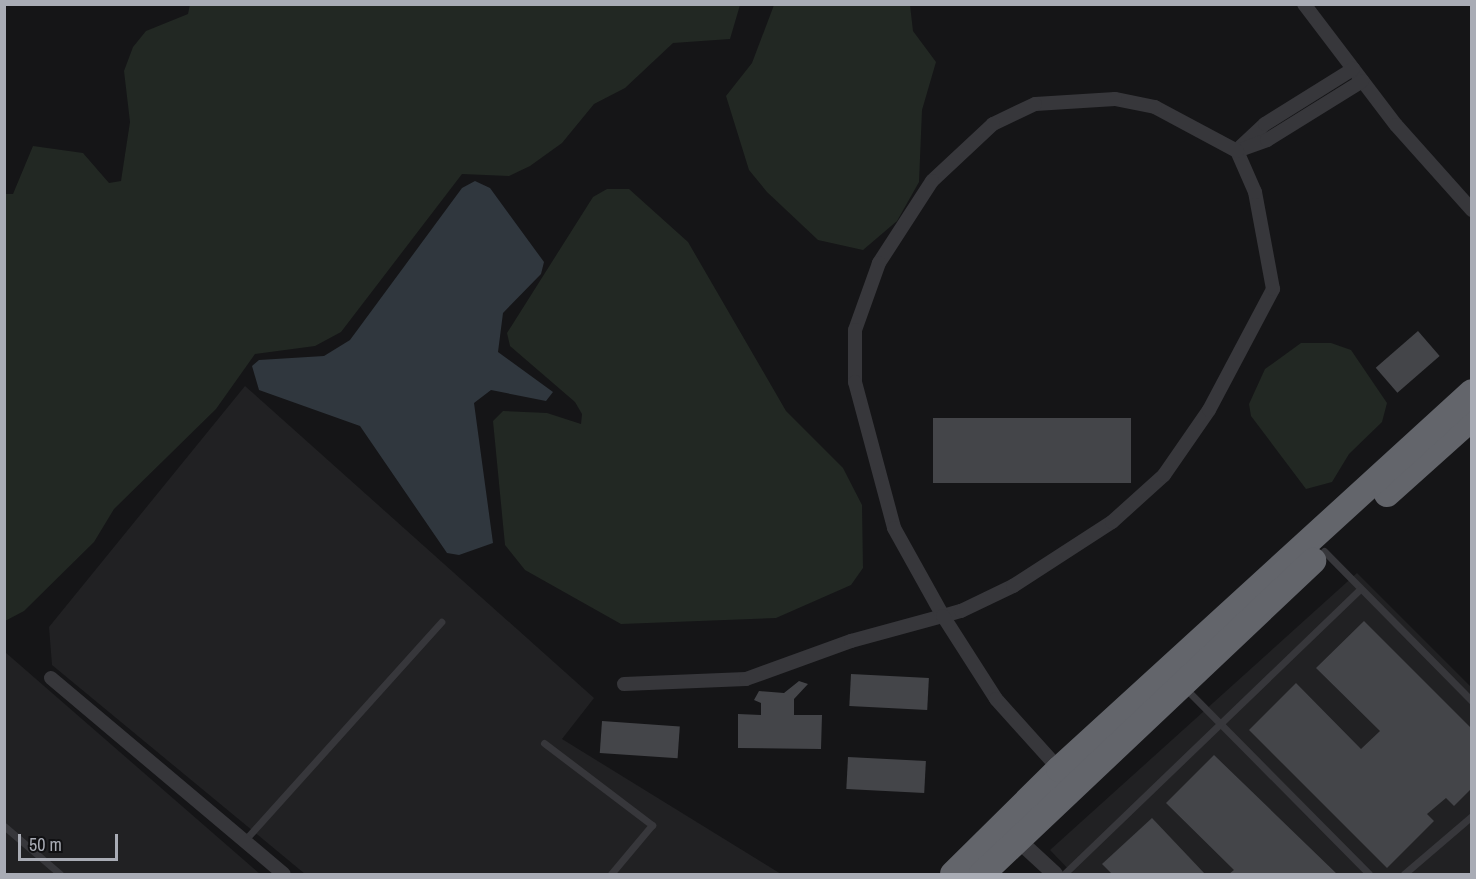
<!DOCTYPE html>
<style>
body{margin:0}
#map{position:relative;width:1476px;height:879px;overflow:hidden;background:#151517;font-family:"Archivo Narrow",sans-serif}
div>[style]{position:absolute}
[style*='--x']{left:calc(var(--x)*1px);top:calc(var(--y)*1px);width:calc(var(--w)*1px);rotate:calc(var(--a)*1deg)}
.built>*{inset:0;background:#212123}
.green>*{inset:0;background:#222823}
.water>*{inset:0;background:#30373e}
.building>*{inset:0;background:#444549;transform-origin:0 0}
.service>*{height:7px;margin:-3.5px;padding:0 3.5px;transform-origin:3.5px;border-radius:3.5px;background:#37373b}
.minor>*{height:14px;margin:-7px;padding:0 7px;transform-origin:7px;border-radius:7px;background:#37373b}
.tertiary>*{height:16px;margin:-8px;padding:0 8px;transform-origin:8px;border-radius:8px;background:#37373b}
.motorway>*{height:26px;margin:-13px;padding:0 13px;transform-origin:13px;border-radius:13px;background:#63656b}
span{translate:-50% -50%;white-space:nowrap;text-align:center;line-height:1.15;-webkit-text-stroke:4.5px #101012;paint-order:stroke}
.frame{position:absolute;inset:0;border:6px solid #a9acb5;pointer-events:none}
.scale{position:absolute;left:18px;top:834px;width:100px;height:27px;box-sizing:border-box;border:3px solid #a9acb5;border-top:0;padding-left:8px;font-size:18px;line-height:21px;white-space:nowrap;color:#a9acb5;-webkit-text-stroke:4px #101012;paint-order:stroke}
</style>
<div id="map">
<div class="built">
<div style="clip-path:polygon(245px 386px,594px 698px,562px 739px,781px 874px,305px 874px,52px 665px,49px 627px)"></div>
<div style="clip-path:polygon(1357px 573px,1471px 687px,1471px 874px,1073px 874px,1050px 850px)"></div>
<div style="clip-path:polygon(5px 652px,260px 874px,5px 874px)"></div>
</div>
<div class="green">
<div style="clip-path:polygon(190px 4px,740px 5px,730px 39px,673px 43px,625px 88px,594px 104px,562px 143px,530px 166px,509px 176px,462px 174px,341px 332px,315px 346px,255px 354px,216px 409px,114px 509px,94px 542px,24px 611px,5px 621px,5px 194px,13px 194px,33px 146px,83px 153px,109px 183px,121px 181px,130px 122px,124px 71px,133px 47px,146px 31px,188px 14px)"></div>
<div style="clip-path:polygon(842px 4px,910px 5px,913px 31px,936px 62px,922px 110px,919px 182px,897px 221px,863px 250px,818px 240px,767px 192px,749px 170px,726px 96px,752px 63px,774px 5px)"></div>
<div style="clip-path:polygon(607px 189px,629px 189px,688px 242px,786px 411px,843px 468px,862px 505px,863px 568px,851px 585px,776px 618px,621px 624px,525px 570px,505px 545px,493px 421px,503px 411px,547px 413px,581px 424px,582px 414px,575px 402px,510px 346px,507px 333px,593px 197px)"></div>
<div style="clip-path:polygon(1301px 343px,1331px 343px,1351px 350px,1387px 403px,1382px 422px,1349px 454px,1332px 482px,1306px 489px,1251px 416px,1249px 404px,1265px 369px)"></div>
</div>
<div class="water">
<div style="clip-path:polygon(475px 181px,490px 188px,544px 262px,541px 274px,503px 313px,498px 352px,553px 392px,546px 401px,491px 390px,474px 403px,493px 543px,459px 555px,447px 553px,360px 426px,259px 390px,252px 366px,259px 360px,324px 356px,350px 340px,462px 188px)"></div>
</div>
<div class="building">
<div style="left:1418px;top:331px;width:33px;height:56px;rotate:49deg"></div>
<div style="left:933px;top:418px;width:198px;height:65px"></div>
<div style="clip-path:polygon(1364px 621px,1472px 729px,1472px 788px,1454px 806px,1446px 798px,1427px 814px,1434px 821px,1387px 868px,1249px 730px,1296px 683px,1361px 749px,1380px 731px,1316px 668px)"></div>
<div style="left:851px;top:674px;width:78px;height:32px;rotate:3deg"></div>
<div style="clip-path:polygon(799px 681px,808px 684px,794px 699px,794px 715px,822px 715px,821px 749px,738px 748px,738px 714px,761px 715px,761px 703px,754px 700px,759px 691px,784px 693px)"></div>
<div style="left:602px;top:721px;width:78px;height:32px;rotate:4deg"></div>
<div style="clip-path:polygon(1214px 755px,1337px 874px,1229px 874px,1234px 870px,1166px 803px)"></div>
<div style="left:848px;top:757px;width:78px;height:32px;rotate:3deg"></div>
<div style="clip-path:polygon(1152px 818px,1205px 874px,1112px 874px,1102px 864px)"></div>
</div>
<div class="service">
<div style="--x:1324;--y:551;--w:211;--a:45.4"></div>
<div style="--x:1186;--y:689;--w:260;--a:45.3"></div>
<div style="--x:544;--y:743;--w:136;--a:37.2"></div>
<div style="--x:652;--y:825;--w:64;--a:129.9"></div>
<div style="--x:4;--y:826;--w:74;--a:40.6"></div>
<div style="--x:244;--y:841;--w:295;--a:-48"></div>
<div style="--x:1064;--y:874;--w:411;--a:-43.9"></div>
<div style="--x:1404;--y:874;--w:89;--a:-40.5"></div>
</div>
<div class="minor">
<div style="--x:1304;--y:4;--w:152;--a:52.8"></div>
<div style="--x:1396;--y:125;--w:114;--a:48.2"></div>
<div style="--x:1237;--y:150;--w:38;--a:-43"></div>
<div style="--x:1265;--y:124;--w:104;--a:-32"></div>
<div style="--x:1237;--y:151;--w:32;--a:-20"></div>
<div style="--x:1267;--y:140;--w:112;--a:-31.8"></div>
<div style="--x:51;--y:678;--w:304;--a:40.1"></div>
<div style="--x:624;--y:684;--w:122;--a:-2.3"></div>
<div style="--x:746;--y:679;--w:112;--a:-19.9"></div>
<div style="--x:851;--y:641;--w:95;--a:-15.2"></div>
<div style="--x:943;--y:616;--w:19;--a:-16"></div>
<div style="--x:961;--y:611;--w:58;--a:-25.7"></div>
<div style="--x:1013;--y:586;--w:118;--a:-32.9"></div>
<div style="--x:1112;--y:522;--w:70;--a:-42.1"></div>
<div style="--x:1164;--y:475;--w:79;--a:-55.3"></div>
<div style="--x:1209;--y:410;--w:137;--a:-62.1"></div>
<div style="--x:1273;--y:289;--w:99;--a:-100.5"></div>
<div style="--x:1255;--y:192;--w:45;--a:-113.7"></div>
<div style="--x:1237;--y:151;--w:93;--a:-151.8"></div>
<div style="--x:1155;--y:107;--w:41;--a:-168.7"></div>
<div style="--x:1115;--y:99;--w:80;--a:176.4"></div>
<div style="--x:1035;--y:104;--w:47;--a:154.5"></div>
<div style="--x:993;--y:124;--w:83;--a:136.9"></div>
<div style="--x:932;--y:181;--w:98;--a:122.9"></div>
<div style="--x:879;--y:263;--w:71;--a:109.7"></div>
<div style="--x:855;--y:330;--w:52;--a:90"></div>
<div style="--x:855;--y:382;--w:151;--a:75"></div>
<div style="--x:894;--y:528;--w:101;--a:60.9"></div>
<div style="--x:943;--y:616;--w:98;--a:57.4"></div>
<div style="--x:996;--y:699;--w:94;--a:48"></div>
</div>
<div class="tertiary">
<div style="--x:1018;--y:840;--w:50;--a:42.6"></div>
</div>
<div class="motorway">
<div style="--x:1387;--y:494;--w:114;--a:-41.8"></div>
<div style="--x:953;--y:874;--w:149;--a:-44.7"></div>
<div style="--x:1059;--y:769;--w:559;--a:-42.39"></div>
<div style="--x:982;--y:874;--w:456;--a:-43.4"></div>
</div>
<div class="frame"></div>
<div class="scale">50 m</div>
</div>
